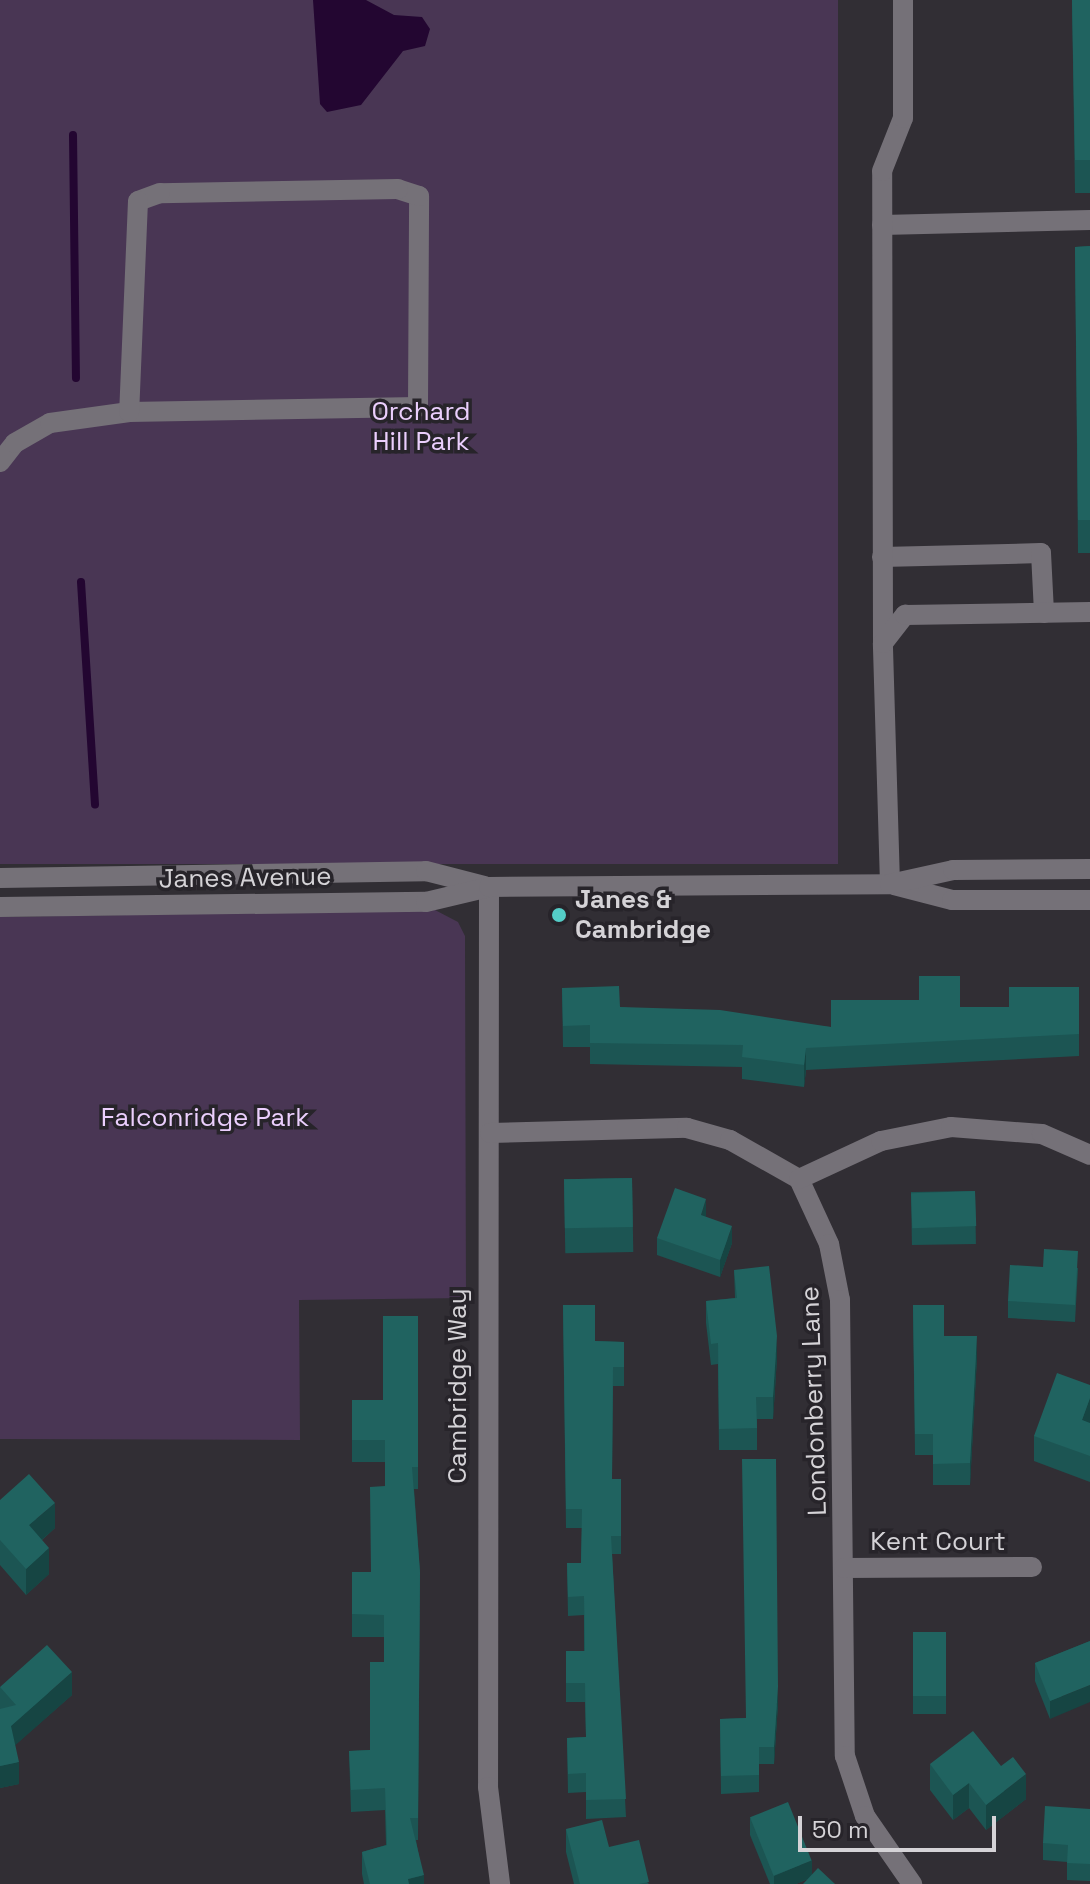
<!DOCTYPE html>
<style>
body{margin:0}
#map{position:relative;width:1090px;height:1884px;overflow:hidden;background:#312e34;font-family:"Space Grotesk",sans-serif}
div>[style]{position:absolute}
[style*='--x']{left:calc(var(--x)*1px);top:calc(var(--y)*1px);width:calc(var(--w)*1px);rotate:calc(var(--a)*1deg)}
.green>*{inset:0;background:#493654;transform-origin:0 0}
.water>*{inset:0;background:#230631}
.stream>*{height:8px;margin:-4px;padding:0 4px;transform-origin:4px;border-radius:4px;background:#230631}
.minor>*{height:20px;margin:-10px;padding:0 10px;transform-origin:10px;border-radius:10px;background:#757178}
.wall>*{inset:0;background:#1c5553;transform-origin:0 0}
.shaded-wall>*{inset:0;background:#164543}
.building>*{inset:0;background:#206360;transform-origin:0 0}
.dots>*{width:22px;height:22px;translate:-50% -50%;box-sizing:border-box;border:4px solid #27242a;border-radius:50%}
span{translate:-50% -50%;white-space:nowrap;text-align:center;line-height:1.15;-webkit-text-stroke:7px #27242a;paint-order:stroke}
.park-label{font-size:26px;color:#ebcffd}
.street-label{font-size:26px;color:#d5d3d7}
.poi-label{font-size:26px;color:#d5d3d7;font-weight:700}
.left{translate:0 -50%;text-align:left}
.scale{position:absolute;left:798px;top:1816px;width:198px;height:36px;box-sizing:border-box;border:4px solid #d5d3d7;border-top:0;padding-left:10px;font-size:24px;line-height:28px;white-space:nowrap;color:#d5d3d7;-webkit-text-stroke:6px #27242a;paint-order:stroke}
</style>
<div id="map">
<div class="green">
<div style="left:0;top:0;width:838px;height:864px"></div>
<div style="clip-path:polygon(435px 910px,458px 922px,465px 936px,466px 1298px,299px 1300px,300px 1440px,0 1439px,0 917px)"></div>
</div>
<div class="water">
<div style="clip-path:polygon(313px 0,366px 0,394px 15px,422px 17px,430px 29px,425px 46px,403px 51px,361px 105px,327px 112px,320px 104px)"></div>
</div>
<div class="stream">
<div style="--x:73;--y:135;--w:243;--a:89.3"></div>
<div style="--x:81;--y:582;--w:223;--a:86.4"></div>
</div>
<div class="minor">
<div style="--x:882;--y:225;--w:208;--a:-1.4"></div>
<div style="--x:0;--y:462;--w:24;--a:-52"></div>
<div style="--x:15;--y:443;--w:40;--a:-29.7"></div>
<div style="--x:50;--y:423;--w:80;--a:-7.9"></div>
<div style="--x:129;--y:412;--w:289;--a:-1"></div>
<div style="--x:418;--y:407;--w:211;--a:-89.7"></div>
<div style="--x:419;--y:196;--w:22;--a:-162"></div>
<div style="--x:398;--y:189;--w:238;--a:179"></div>
<div style="--x:160;--y:193;--w:23;--a:160"></div>
<div style="--x:138;--y:201;--w:211;--a:92.4"></div>
<div style="--x:882;--y:557;--w:159;--a:-1.4"></div>
<div style="--x:1041;--y:553;--w:60;--a:87.1"></div>
<div style="--x:883;--y:643;--w:472;--a:-90.1"></div>
<div style="--x:882;--y:171;--w:57;--a:-68.4"></div>
<div style="--x:903;--y:118;--w:118;--a:-90"></div>
<div style="--x:0;--y:878;--w:426;--a:-0.9"></div>
<div style="--x:426;--y:871;--w:61;--a:14.3"></div>
<div style="--x:890;--y:884;--w:241;--a:-91.7"></div>
<div style="--x:883;--y:643;--w:36;--a:-52"></div>
<div style="--x:905;--y:615;--w:185;--a:-0.9"></div>
<div style="--x:894;--y:885;--w:60;--a:14.5"></div>
<div style="--x:952;--y:900;--w:138;--a:0"></div>
<div style="--x:489;--y:887;--w:900;--a:90.06"></div>
<div style="--x:488;--y:1787;--w:98;--a:82.9"></div>
<div style="--x:0;--y:907;--w:426;--a:-0.7"></div>
<div style="--x:426;--y:902;--w:65;--a:-13.4"></div>
<div style="--x:489;--y:887;--w:401;--a:-0.4"></div>
<div style="--x:890;--y:884;--w:65;--a:-12.5"></div>
<div style="--x:953;--y:870;--w:137;--a:-0.4"></div>
<div style="--x:490;--y:1133;--w:197;--a:-1.5"></div>
<div style="--x:687;--y:1128;--w:45;--a:15.6"></div>
<div style="--x:730;--y:1140;--w:79;--a:29.5"></div>
<div style="--x:799;--y:1179;--w:72;--a:65.2"></div>
<div style="--x:829;--y:1244;--w:57;--a:78.9"></div>
<div style="--x:840;--y:1300;--w:456;--a:89.4"></div>
<div style="--x:845;--y:1756;--w:63;--a:71.6"></div>
<div style="--x:865;--y:1816;--w:83;--a:55.3"></div>
<div style="--x:799;--y:1179;--w:90;--a:-24.9"></div>
<div style="--x:881;--y:1141;--w:71;--a:-11.3"></div>
<div style="--x:951;--y:1127;--w:91;--a:4.4"></div>
<div style="--x:1042;--y:1134;--w:52;--a:23.6"></div>
<div style="--x:844;--y:1568;--w:188;--a:-0.3"></div>
</div>
<div class="wall">
<div style="clip-path:polygon(1072px 0,1090px 0,1090px 193px,1075px 193px)"></div>
<div style="clip-path:polygon(1090px 246px,1090px 553px,1078px 553px,1075px 247px)"></div>
<div style="clip-path:polygon(1079px 987px,1079px 1056px,806px 1070px,804px 1087px,742px 1079px,742px 1067px,590px 1064px,590px 1047px,563px 1047px,562px 988px,620px 1007px,831px 1027px,960px 1007px,1009px 1007px)"></div>
<div style="left:632px;top:1178px;width:74px;height:68px;rotate:89deg"></div>
<div style="left:975px;top:1191px;width:53px;height:64px;rotate:89deg"></div>
<div style="clip-path:polygon(706px 1217px,732px 1243px,720px 1277px,657px 1255px,657px 1238px)"></div>
<div style="clip-path:polygon(1043px 1267px,1078px 1268px,1075px 1322px,1008px 1318px,1008px 1301px)"></div>
<div style="clip-path:polygon(734px 1270px,777px 1358px,773px 1419px,757px 1419px,757px 1450px,719px 1450px,718px 1364px,711px 1365px,706px 1323px,706px 1301px,735px 1298px)"></div>
<div style="clip-path:polygon(563px 1305px,595px 1341px,624px 1342px,624px 1386px,613px 1386px,612px 1479px,621px 1479px,621px 1554px,612px 1554px,626px 1817px,586px 1819px,586px 1792px,568px 1793px,567px 1738px,586px 1737px,585px 1702px,566px 1702px,566px 1651px,584px 1651px,584px 1615px,568px 1616px,567px 1563px,581px 1563px,582px 1528px,566px 1528px)"></div>
<div style="clip-path:polygon(913px 1305px,944px 1336px,977px 1357px,970px 1485px,933px 1485px,933px 1455px,915px 1455px)"></div>
<div style="clip-path:polygon(418px 1316px,418px 1489px,414px 1489px,420px 1572px,418px 1840px,416px 1840px,424px 1884px,364px 1884px,362px 1874px,362px 1852px,386px 1845px,385px 1810px,351px 1812px,349px 1751px,370px 1750px,384px 1662px,384px 1637px,352px 1637px,352px 1614px,371px 1572px,385px 1486px,385px 1462px,352px 1462px,352px 1400px,383px 1400px)"></div>
<div style="clip-path:polygon(1090px 1385px,1090px 1482px,1034px 1461px,1034px 1436px)"></div>
<div style="clip-path:polygon(0 1500px,55px 1528px,42px 1540px,49px 1574px,26px 1595px,0 1565px)"></div>
<div style="left:913px;top:1632px;width:33px;height:82px"></div>
<div style="clip-path:polygon(1090px 1641px,1050px 1719px,1035px 1681px,1035px 1663px)"></div>
<div style="clip-path:polygon(0 1687px,72px 1695px,15px 1745px,19px 1784px,0 1788px)"></div>
<div style="clip-path:polygon(778px 1704px,774px 1764px,759px 1764px,759px 1792px,721px 1794px,720px 1719px,746px 1718px)"></div>
<div style="clip-path:polygon(930px 1764px,1026px 1799px,986px 1830px,969px 1808px,953px 1820px,930px 1790px)"></div>
<div style="clip-path:polygon(1090px 1809px,1090px 1881px,1067px 1880px,1067px 1862px,1043px 1860px,1043px 1843px)"></div>
<div style="clip-path:polygon(750px 1818px,812px 1875px,808px 1879px,796px 1884px,770px 1884px,750px 1835px)"></div>
<div style="clip-path:polygon(566px 1829px,609px 1847px,649px 1884px,574px 1884px,566px 1852px)"></div>
</div>
<div class="shaded-wall">
<div style="clip-path:polygon(806px 1048px,806px 1070px,804px 1087px,804px 1065px)"></div>
<div style="clip-path:polygon(706px 1199px,706px 1216px,701px 1232px,701px 1215px)"></div>
<div style="clip-path:polygon(732px 1226px,732px 1243px,720px 1277px,720px 1260px)"></div>
<div style="clip-path:polygon(777px 1336px,777px 1358px,773px 1419px,773px 1397px)"></div>
<div style="clip-path:polygon(977px 1336px,977px 1357px,970px 1485px,970px 1463px)"></div>
<div style="clip-path:polygon(1090px 1398px,1090px 1424px,1082px 1420px)"></div>
<div style="clip-path:polygon(55px 1503px,55px 1528px,29px 1551px,29px 1525px)"></div>
<div style="clip-path:polygon(49px 1548px,49px 1574px,26px 1595px,26px 1569px)"></div>
<div style="clip-path:polygon(72px 1672px,72px 1695px,11px 1749px,11px 1726px)"></div>
<div style="clip-path:polygon(1090px 1685px,1090px 1702px,1050px 1719px,1050px 1701px)"></div>
<div style="clip-path:polygon(778px 1687px,778px 1704px,774px 1764px,774px 1747px)"></div>
<div style="clip-path:polygon(19px 1762px,19px 1784px,0 1788px,0 1766px)"></div>
<div style="clip-path:polygon(1026px 1774px,1026px 1799px,986px 1830px,986px 1805px)"></div>
<div style="clip-path:polygon(969px 1783px,969px 1808px,953px 1820px,953px 1795px)"></div>
<div style="clip-path:polygon(812px 1860px,812px 1877px,796px 1884px,774px 1884px,774px 1876px)"></div>
<div style="clip-path:polygon(424px 1875px,424px 1884px,408px 1884px,408px 1879px)"></div>
</div>
<div class="building">
<div style="clip-path:polygon(1072px 0,1090px 0,1090px 160px,1075px 160px)"></div>
<div style="clip-path:polygon(1090px 246px,1090px 520px,1078px 520px,1075px 247px)"></div>
<div style="clip-path:polygon(919px 976px,960px 976px,960px 1007px,1009px 1007px,1009px 987px,1079px 987px,1079px 1034px,806px 1048px,804px 1065px,742px 1057px,743px 1045px,590px 1043px,590px 1025px,563px 1026px,562px 988px,619px 986px,620px 1007px,720px 1010px,831px 1027px,831px 1000px,919px 1000px)"></div>
<div style="left:632px;top:1178px;width:49px;height:68px;rotate:89deg"></div>
<div style="clip-path:polygon(675px 1188px,706px 1199px,701px 1215px,732px 1226px,720px 1260px,657px 1238px)"></div>
<div style="left:975px;top:1191px;width:35px;height:64px;rotate:88deg"></div>
<div style="clip-path:polygon(1044px 1249px,1078px 1251px,1075px 1305px,1008px 1301px,1010px 1265px,1043px 1267px)"></div>
<div style="clip-path:polygon(769px 1266px,777px 1336px,773px 1397px,756px 1397px,757px 1428px,719px 1429px,718px 1343px,711px 1344px,706px 1301px,737px 1298px,734px 1270px)"></div>
<div style="clip-path:polygon(563px 1305px,595px 1305px,595px 1341px,624px 1342px,624px 1367px,613px 1367px,612px 1479px,621px 1479px,621px 1536px,611px 1536px,626px 1799px,586px 1800px,586px 1773px,568px 1774px,567px 1738px,586px 1737px,585px 1683px,566px 1683px,566px 1651px,585px 1651px,584px 1596px,568px 1597px,567px 1563px,581px 1563px,582px 1509px,566px 1509px)"></div>
<div style="clip-path:polygon(913px 1305px,944px 1305px,944px 1336px,977px 1336px,970px 1463px,933px 1464px,933px 1434px,915px 1434px)"></div>
<div style="clip-path:polygon(383px 1316px,418px 1316px,418px 1467px,412px 1467px,420px 1572px,418px 1818px,410px 1818px,424px 1875px,408px 1879px,409px 1884px,370px 1884px,362px 1852px,387px 1845px,385px 1788px,351px 1790px,349px 1751px,370px 1750px,370px 1662px,384px 1662px,384px 1615px,352px 1614px,352px 1572px,371px 1572px,370px 1487px,385px 1486px,385px 1440px,352px 1440px,352px 1400px,383px 1400px)"></div>
<div style="clip-path:polygon(1057px 1373px,1090px 1385px,1090px 1398px,1082px 1420px,1090px 1423px,1090px 1456px,1034px 1436px)"></div>
<div style="clip-path:polygon(742px 1459px,776px 1459px,778px 1687px,774px 1747px,759px 1747px,759px 1775px,721px 1776px,720px 1719px,746px 1718px)"></div>
<div style="clip-path:polygon(29px 1474px,55px 1503px,29px 1525px,49px 1548px,26px 1569px,0 1540px,0 1500px)"></div>
<div style="left:913px;top:1632px;width:33px;height:64px"></div>
<div style="clip-path:polygon(1090px 1641px,1090px 1685px,1050px 1701px,1035px 1663px)"></div>
<div style="clip-path:polygon(47px 1645px,72px 1672px,11px 1726px,19px 1762px,0 1766px,0 1709px,16px 1705px,0 1687px)"></div>
<div style="clip-path:polygon(973px 1731px,1001px 1766px,1013px 1757px,1026px 1774px,986px 1805px,969px 1783px,953px 1795px,930px 1764px)"></div>
<div style="left:788px;top:1802px;width:63px;height:41px;rotate:68deg"></div>
<div style="clip-path:polygon(1045px 1806px,1090px 1809px,1090px 1864px,1067px 1863px,1068px 1845px,1043px 1843px)"></div>
<div style="clip-path:polygon(602px 1820px,609px 1847px,639px 1840px,649px 1882px,639px 1884px,580px 1884px,566px 1829px)"></div>
<div style="clip-path:polygon(818px 1868px,835px 1884px,803px 1884px)"></div>
</div>
<div class="dots">
<div style="left:559px;top:915px;background:#54cdc7"></div>
</div>
<div class="park-label">
<span style="left:421px;top:427px">Orchard<br>Hill Park</span>
<span style="left:205px;top:1118px">Falconridge Park</span>
</div>
<div class="street-label">
<span style="left:245px;top:878px;rotate:-1deg">Janes Avenue</span>
<span style="left:458px;top:1386px;rotate:-90deg">Cambridge Way</span>
<span style="left:814px;top:1401px;rotate:-92deg">Londonberry Lane</span>
<span style="left:938px;top:1542px">Kent Court</span>
</div>
<div class="poi-label">
<span class="left" style="left:575px;top:915px">Janes &amp;<br>Cambridge</span>
</div>
<div class="scale">50 m</div>
</div>
